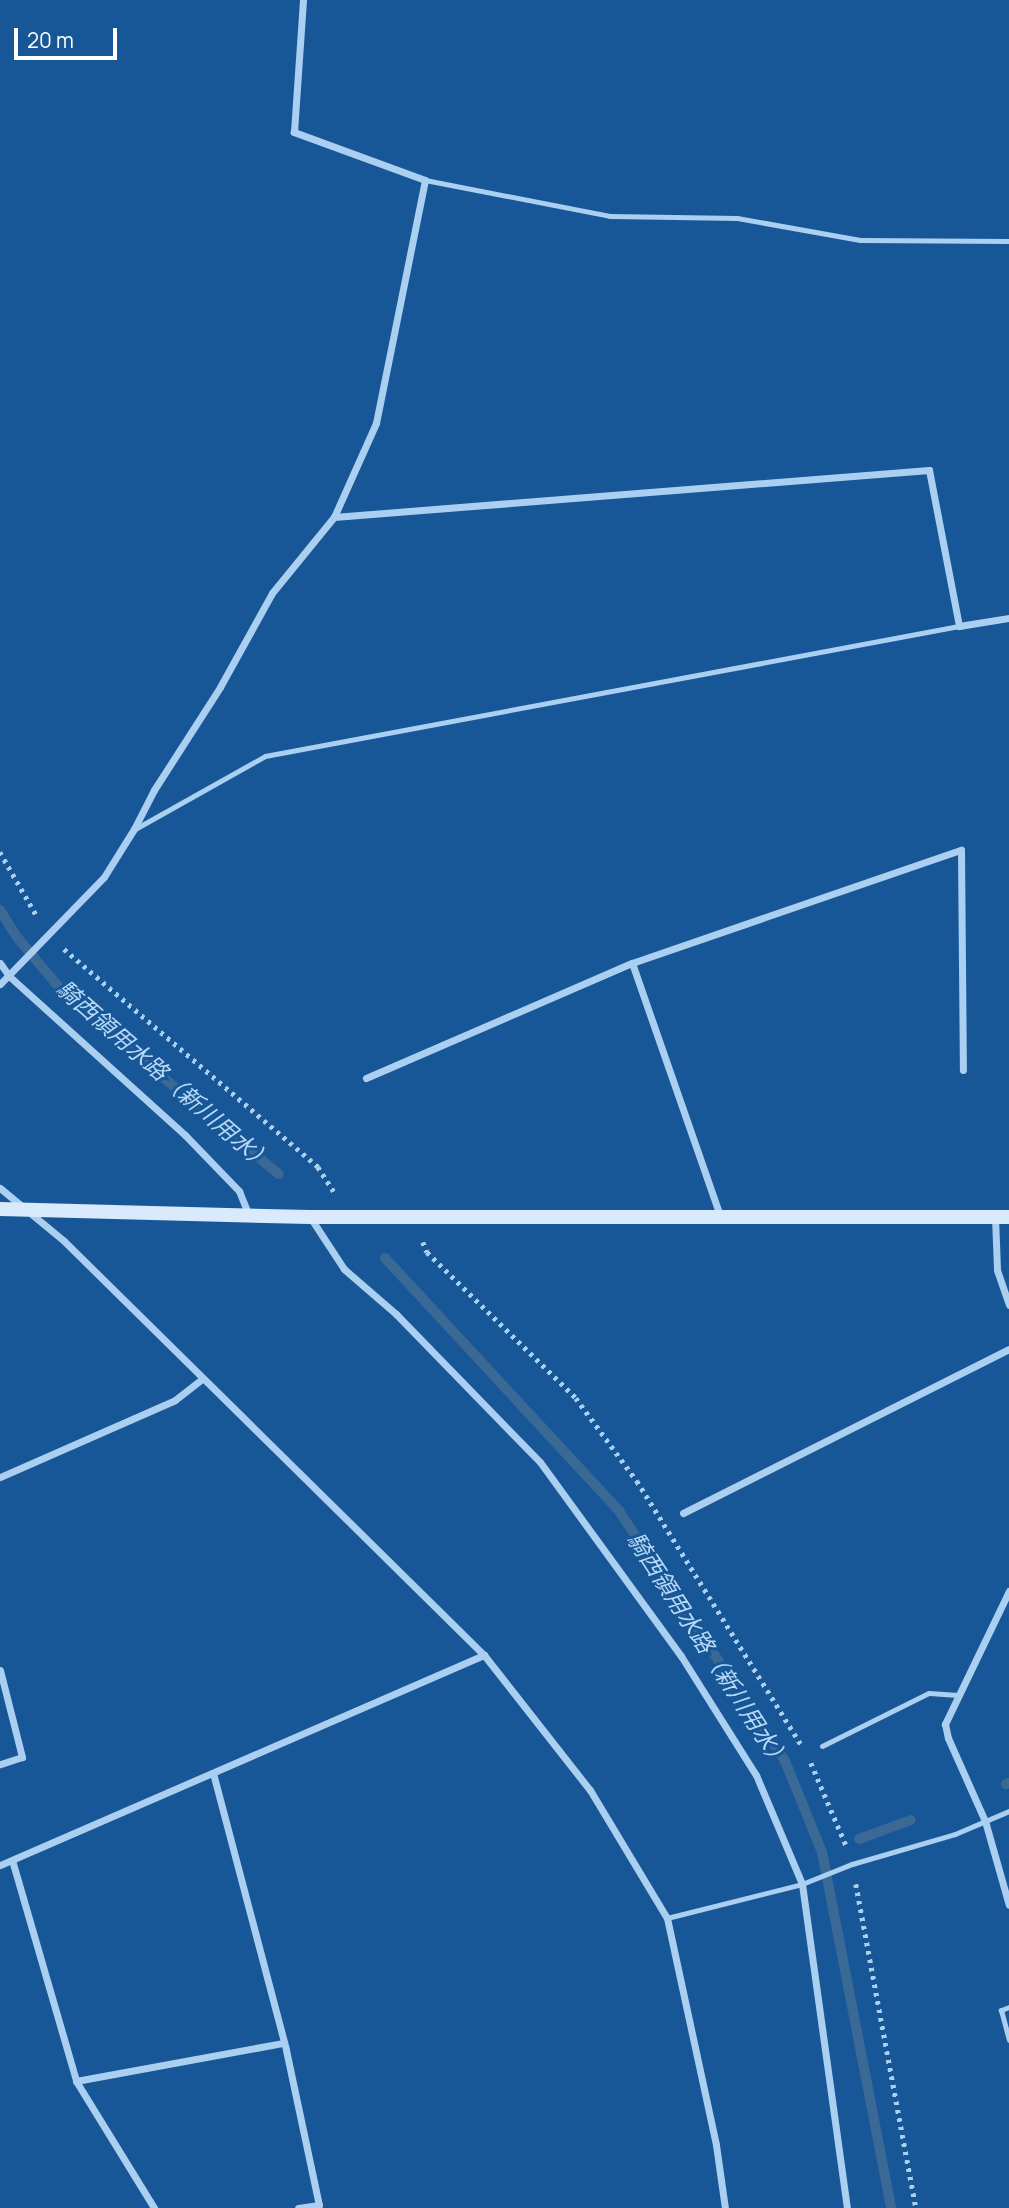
<!DOCTYPE html>
<meta charset="utf-8">
<style>
body{margin:0}
#map{position:relative;width:1009px;height:2208px;overflow:hidden;background:#185797;font-family:Manrope,"Noto Sans JP",sans-serif}
div>[style]{position:absolute}
[style*='--x']{left:calc(var(--x)*1px);top:calc(var(--y)*1px);width:calc(var(--w)*1px);rotate:calc(var(--a)*1deg)}
.stream>*{height:10px;margin:-5px;padding:0 5px;transform-origin:5px;border-radius:5px;background:#3b6996}
.path>*{height:4.5px;margin-top:-2.25px;transform-origin:0;background:repeating-linear-gradient(90deg,#abcff1 0 3.5px,transparent 0 8.5px)}
.lane>*{height:5px;margin:-2.5px;padding:0 2.5px;transform-origin:2.5px;border-radius:2.5px;background:#abcff1}
.street>*{height:7px;margin:-3.5px;padding:0 3.5px;transform-origin:3.5px;border-radius:3.5px;background:#abcff1}
.secondary>*{height:14px;margin:-7px;padding:0 7px;transform-origin:7px;border-radius:7px;background:#d9eafc}
span{translate:-50% -50%;white-space:nowrap;text-align:center;line-height:1.15;-webkit-text-stroke:6px #185797;paint-order:stroke}
.water-label{font-size:23px;color:#b7d9f8;font-style:italic}
.scale{position:absolute;left:14px;top:28px;width:103px;height:32px;box-sizing:border-box;border:4px solid #fff;border-top:0;padding-left:9px;font-size:21px;line-height:24px;white-space:nowrap;color:#fff;-webkit-text-stroke:5px #185797;paint-order:stroke}
</style>
<div id="map">
<div class="stream">
<div style="--x:0;--y:910;--w:31;--a:58"></div>
<div style="--x:16;--y:936;--w:80;--a:50.1"></div>
<div style="--x:67;--y:997;--w:276;--a:39.9"></div>
<div style="--x:385;--y:1258;--w:345;--a:47.2"></div>
<div style="--x:619;--y:1511;--w:300;--a:56.4"></div>
<div style="--x:785;--y:1761;--w:98;--a:67.9"></div>
<div style="--x:822;--y:1852;--w:363;--a:79"></div>
<div style="--x:1006;--y:1784;--w:3;--a:-18"></div>
<div style="--x:859;--y:1839;--w:55;--a:-20.1"></div>
</div>
<div class="path">
<div style="--x:0;--y:852;--w:76;--a:60.1"></div>
<div style="--x:64;--y:949;--w:335;--a:40.6"></div>
<div style="--x:318;--y:1167;--w:30;--a:57"></div>
<div style="--x:423;--y:1242;--w:11;--a:68"></div>
<div style="--x:427;--y:1252;--w:209;--a:44.4"></div>
<div style="--x:576;--y:1398;--w:103;--a:53.7"></div>
<div style="--x:637;--y:1481;--w:312;--a:58.1"></div>
<div style="--x:811;--y:1763;--w:89;--a:66.9"></div>
<div style="--x:856;--y:1884;--w:330;--a:79.5"></div>
</div>
<div class="lane">
<div style="--x:425;--y:180;--w:188;--a:11"></div>
<div style="--x:610;--y:216;--w:127;--a:0.9"></div>
<div style="--x:737;--y:218;--w:125;--a:10.1"></div>
<div style="--x:860;--y:240;--w:149;--a:0.4"></div>
<div style="--x:135;--y:829;--w:149;--a:-29.3"></div>
<div style="--x:265;--y:756;--w:706;--a:-10.61"></div>
<div style="--x:822;--y:1746;--w:119;--a:-26.4"></div>
<div style="--x:929;--y:1693;--w:29;--a:4"></div>
<div style="--x:667;--y:1918;--w:139;--a:-14.1"></div>
<div style="--x:802;--y:1884;--w:54;--a:-21.8"></div>
<div style="--x:852;--y:1864;--w:107;--a:-16.2"></div>
<div style="--x:955;--y:1834;--w:59;--a:-23.1"></div>
<div style="--x:1009;--y:2007;--w:9;--a:159"></div>
<div style="--x:1001;--y:2010;--w:31;--a:75"></div>
</div>
<div class="street">
<div style="--x:334;--y:517;--w:597;--a:-4.52"></div>
<div style="--x:929;--y:470;--w:159;--a:79.1"></div>
<div style="--x:959;--y:626;--w:51;--a:-9.1"></div>
<div style="--x:0;--y:963;--w:16;--a:55"></div>
<div style="--x:9;--y:976;--w:237;--a:42.1"></div>
<div style="--x:185;--y:1135;--w:78;--a:46"></div>
<div style="--x:239;--y:1191;--w:27;--a:68"></div>
<div style="--x:632;--y:963;--w:271;--a:70.8"></div>
<div style="--x:0;--y:984;--w:149;--a:-45.8"></div>
<div style="--x:104;--y:877;--w:57;--a:-58"></div>
<div style="--x:134;--y:829;--w:44;--a:-62.9"></div>
<div style="--x:154;--y:790;--w:122;--a:-57.3"></div>
<div style="--x:220;--y:687;--w:107;--a:-61"></div>
<div style="--x:272;--y:593;--w:98;--a:-50.8"></div>
<div style="--x:334;--y:517;--w:103;--a:-65.9"></div>
<div style="--x:376;--y:423;--w:248;--a:-78.6"></div>
<div style="--x:425;--y:180;--w:140;--a:-159.9"></div>
<div style="--x:294;--y:132;--w:132;--a:-86.1"></div>
<div style="--x:366;--y:1078;--w:290;--a:-23.4"></div>
<div style="--x:632;--y:963;--w:348;--a:-19"></div>
<div style="--x:961;--y:850;--w:220;--a:89.5"></div>
<div style="--x:0;--y:1188;--w:83;--a:39.6"></div>
<div style="--x:64;--y:1241;--w:590;--a:44.59"></div>
<div style="--x:484;--y:1655;--w:172;--a:51.9"></div>
<div style="--x:590;--y:1790;--w:149;--a:59"></div>
<div style="--x:667;--y:1918;--w:232;--a:77.8"></div>
<div style="--x:716;--y:2145;--w:64;--a:81.9"></div>
<div style="--x:310;--y:1217;--w:62;--a:56.8"></div>
<div style="--x:344;--y:1269;--w:69;--a:40.9"></div>
<div style="--x:396;--y:1314;--w:206;--a:45.8"></div>
<div style="--x:540;--y:1462;--w:240;--a:54"></div>
<div style="--x:681;--y:1656;--w:141;--a:57.8"></div>
<div style="--x:756;--y:1775;--w:118;--a:67.1"></div>
<div style="--x:802;--y:1884;--w:327;--a:82.1"></div>
<div style="--x:995;--y:1217;--w:53;--a:87.8"></div>
<div style="--x:997;--y:1270;--w:37;--a:71"></div>
<div style="--x:0;--y:1477;--w:191;--a:-23.7"></div>
<div style="--x:175;--y:1400;--w:33;--a:-38"></div>
<div style="--x:683;--y:1513;--w:365;--a:-26.7"></div>
<div style="--x:1009;--y:1591;--w:148;--a:115.7"></div>
<div style="--x:945;--y:1724;--w:14;--a:78"></div>
<div style="--x:948;--y:1738;--w:91;--a:66"></div>
<div style="--x:985;--y:1821;--w:87;--a:74.1"></div>
<div style="--x:0;--y:1670;--w:90;--a:75.8"></div>
<div style="--x:22;--y:1757;--w:23;--a:162"></div>
<div style="--x:213;--y:1773;--w:286;--a:75.2"></div>
<div style="--x:286;--y:2050;--w:158;--a:78"></div>
<div style="--x:319;--y:2205;--w:21;--a:172"></div>
<div style="--x:12;--y:1860;--w:230;--a:73.8"></div>
<div style="--x:76;--y:2081;--w:149;--a:58.4"></div>
<div style="--x:0;--y:1865;--w:528;--a:-23.46"></div>
<div style="--x:76;--y:2081;--w:211;--a:-10.4"></div>
</div>
<div class="secondary">
<div style="--x:0;--y:1209;--w:310;--a:1.5"></div>
<div style="--x:310;--y:1217;--w:699;--a:0"></div>
</div>
<div class="water-label">
<span style="left:165px;top:1075px;rotate:41deg">騎西領用水路（新川用水）</span>
<span style="left:709px;top:1650px;rotate:57deg">騎西領用水路（新川用水）</span>
</div>
<div class="scale">20 m</div>
</div>
